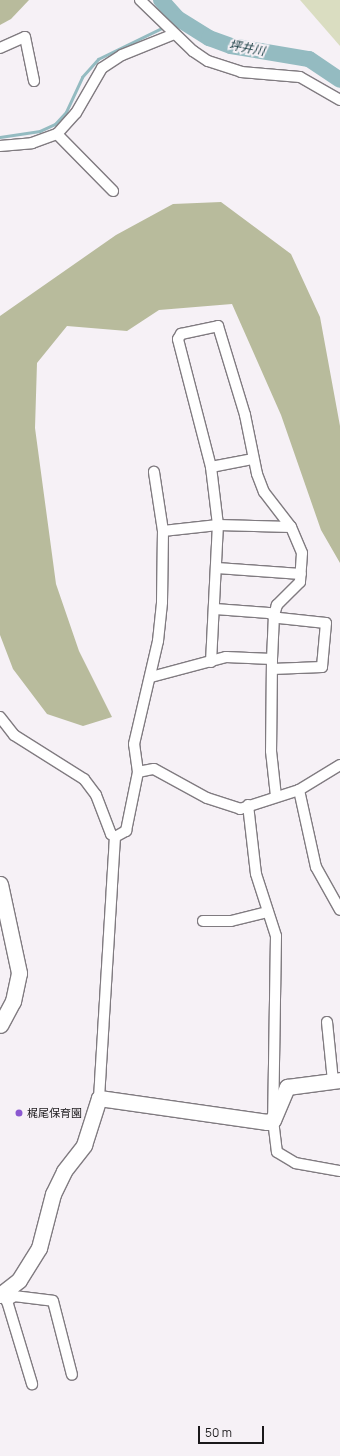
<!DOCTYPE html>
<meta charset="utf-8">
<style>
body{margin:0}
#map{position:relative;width:340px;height:1456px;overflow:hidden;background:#f6f1f6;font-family:Manrope,"Noto Sans JP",sans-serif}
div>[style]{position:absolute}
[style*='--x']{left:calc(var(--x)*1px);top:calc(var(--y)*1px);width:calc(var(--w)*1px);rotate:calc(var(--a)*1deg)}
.green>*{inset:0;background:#daddc1}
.forest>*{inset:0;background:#b8bb9c}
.stream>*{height:2.5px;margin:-1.25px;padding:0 1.25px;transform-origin:1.25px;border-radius:1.25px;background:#94bbc1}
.river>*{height:16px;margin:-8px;padding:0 8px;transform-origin:8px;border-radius:8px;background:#94bbc1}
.roads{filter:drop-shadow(1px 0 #807b80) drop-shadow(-1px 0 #807b80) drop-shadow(0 1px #807b80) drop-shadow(0 -1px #807b80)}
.street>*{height:10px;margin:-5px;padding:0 5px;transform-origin:5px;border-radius:5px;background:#fff}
.secondary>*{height:15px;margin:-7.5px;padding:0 7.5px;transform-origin:7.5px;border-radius:7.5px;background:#fff}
.dots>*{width:11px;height:11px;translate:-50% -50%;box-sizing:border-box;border:2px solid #f6f1f6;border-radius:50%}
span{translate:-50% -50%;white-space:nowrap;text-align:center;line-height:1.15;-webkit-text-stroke:4px #f6f1f6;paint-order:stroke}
.poi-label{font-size:11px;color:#1a181a}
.left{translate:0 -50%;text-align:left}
.water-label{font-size:12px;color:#072f35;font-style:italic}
.scale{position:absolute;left:198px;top:1426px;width:66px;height:18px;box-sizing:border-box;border:2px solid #1a181a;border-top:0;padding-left:5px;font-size:12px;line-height:14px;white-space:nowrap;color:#1a181a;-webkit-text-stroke:3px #f6f1f6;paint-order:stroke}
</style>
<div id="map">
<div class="green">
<div style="clip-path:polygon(300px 0,340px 0,340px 46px)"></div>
</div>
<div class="forest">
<div style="clip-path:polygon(0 0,29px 0,11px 19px,0 25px)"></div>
<div style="clip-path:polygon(221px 202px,291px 254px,320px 317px,340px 426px,340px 563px,321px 530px,281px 415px,232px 304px,159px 310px,127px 331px,67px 326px,37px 363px,35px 428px,56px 584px,79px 651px,112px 717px,83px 726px,47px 714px,13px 669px,0 635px,0 316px,116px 235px,173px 204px)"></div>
</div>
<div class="stream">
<div style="--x:168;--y:24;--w:11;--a:-34"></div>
<div style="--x:0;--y:137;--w:40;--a:-8.5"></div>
<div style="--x:40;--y:131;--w:17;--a:-25"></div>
<div style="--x:55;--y:124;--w:16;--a:-47"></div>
<div style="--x:66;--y:112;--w:38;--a:-65"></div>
<div style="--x:82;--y:77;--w:24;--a:-48"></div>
<div style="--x:98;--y:59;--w:73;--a:-25.9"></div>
</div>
<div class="river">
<div style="--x:161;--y:0;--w:24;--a:48"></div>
<div style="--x:177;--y:18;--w:38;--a:32"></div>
<div style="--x:209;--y:38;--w:23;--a:20"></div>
<div style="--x:231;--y:46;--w:79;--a:9.5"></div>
<div style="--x:309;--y:59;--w:37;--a:34"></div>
</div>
<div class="roads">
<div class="street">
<div style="--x:140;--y:0;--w:74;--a:43.9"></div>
<div style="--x:193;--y:51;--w:18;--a:34"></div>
<div style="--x:208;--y:61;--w:35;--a:18"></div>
<div style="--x:241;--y:72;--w:59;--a:4.8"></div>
<div style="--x:300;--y:77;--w:46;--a:29.9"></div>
<div style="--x:0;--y:48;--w:27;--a:-24"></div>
<div style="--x:25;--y:37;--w:45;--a:78.4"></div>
<div style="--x:57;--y:134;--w:80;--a:45.5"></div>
<div style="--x:0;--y:146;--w:32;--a:-5"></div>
<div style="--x:32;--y:143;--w:27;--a:-20"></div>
<div style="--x:57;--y:134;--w:28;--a:-48"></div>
<div style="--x:76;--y:113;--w:52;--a:-60"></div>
<div style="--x:102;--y:68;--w:24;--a:-33"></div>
<div style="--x:122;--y:55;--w:56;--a:-22"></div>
<div style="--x:211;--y:467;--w:43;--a:-10.8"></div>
<div style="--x:163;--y:531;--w:55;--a:-6.2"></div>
<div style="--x:218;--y:525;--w:73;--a:1.6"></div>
<div style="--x:217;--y:568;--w:84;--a:4.1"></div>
<div style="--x:215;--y:609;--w:54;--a:4.2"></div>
<div style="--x:269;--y:613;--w:11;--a:27"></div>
<div style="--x:279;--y:618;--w:47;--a:6.1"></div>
<div style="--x:326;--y:623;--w:44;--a:95.2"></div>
<div style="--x:322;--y:667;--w:50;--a:177.7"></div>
<div style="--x:211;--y:662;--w:137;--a:-87.1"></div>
<div style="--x:218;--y:525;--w:58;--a:-96.9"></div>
<div style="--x:211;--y:467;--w:132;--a:-104.5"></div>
<div style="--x:178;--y:339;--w:6;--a:-59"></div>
<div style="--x:181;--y:334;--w:38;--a:-12"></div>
<div style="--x:218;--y:326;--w:93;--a:73.1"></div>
<div style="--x:245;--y:415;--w:60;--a:78.5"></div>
<div style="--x:257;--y:474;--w:19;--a:69"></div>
<div style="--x:264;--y:492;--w:44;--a:52.4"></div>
<div style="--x:291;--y:527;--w:28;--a:67"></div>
<div style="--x:302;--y:553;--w:29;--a:94"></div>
<div style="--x:300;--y:582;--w:33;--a:135"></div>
<div style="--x:277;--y:605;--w:10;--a:107"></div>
<div style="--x:274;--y:615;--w:44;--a:92.6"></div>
<div style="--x:151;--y:677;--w:78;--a:-14.9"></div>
<div style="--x:226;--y:657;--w:46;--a:2.5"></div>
<div style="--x:272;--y:659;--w:92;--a:90.6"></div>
<div style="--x:271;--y:751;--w:45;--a:83.7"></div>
<div style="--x:0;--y:717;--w:23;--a:52"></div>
<div style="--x:14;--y:735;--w:83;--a:32.2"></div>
<div style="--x:84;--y:779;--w:20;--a:53"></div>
<div style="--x:96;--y:795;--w:42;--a:69"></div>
<div style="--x:111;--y:834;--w:5;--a:37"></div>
<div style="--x:115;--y:837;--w:13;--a:-29"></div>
<div style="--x:126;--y:831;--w:60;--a:-78.5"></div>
<div style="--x:138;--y:772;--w:28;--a:-98"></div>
<div style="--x:134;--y:744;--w:106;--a:-76.9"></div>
<div style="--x:158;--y:641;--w:39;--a:-84"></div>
<div style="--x:162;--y:602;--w:71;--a:-89.2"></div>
<div style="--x:163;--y:531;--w:60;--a:-98.7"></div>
<div style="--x:138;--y:772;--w:16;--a:-11"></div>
<div style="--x:154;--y:769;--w:60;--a:28.7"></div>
<div style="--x:207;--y:798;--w:35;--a:18"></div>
<div style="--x:240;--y:809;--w:62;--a:-17.9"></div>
<div style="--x:299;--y:790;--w:48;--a:-31.4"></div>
<div style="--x:299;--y:790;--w:79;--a:77.6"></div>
<div style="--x:316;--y:867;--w:49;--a:60.8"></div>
<div style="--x:248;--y:805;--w:69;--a:83.4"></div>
<div style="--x:256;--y:874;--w:65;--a:72.1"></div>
<div style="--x:276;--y:936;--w:184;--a:90.9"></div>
<div style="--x:273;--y:1120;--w:32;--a:83"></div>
<div style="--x:277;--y:1152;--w:21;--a:31"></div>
<div style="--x:295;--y:1163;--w:46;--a:10.1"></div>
<div style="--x:203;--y:921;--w:28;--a:0"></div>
<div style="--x:231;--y:921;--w:38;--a:-14"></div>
<div style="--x:327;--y:1022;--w:59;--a:84.2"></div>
<div style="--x:99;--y:1098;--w:261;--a:-86.5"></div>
<div style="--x:11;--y:1288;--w:9;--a:69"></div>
<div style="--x:14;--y:1296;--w:39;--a:7"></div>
<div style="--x:53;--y:1301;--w:76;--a:75.6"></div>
<div style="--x:14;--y:1296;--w:9;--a:144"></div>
<div style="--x:7;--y:1301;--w:87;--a:73.2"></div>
</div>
<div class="secondary">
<div style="--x:0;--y:884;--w:91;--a:77.9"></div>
<div style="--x:19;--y:973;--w:29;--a:102"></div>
<div style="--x:13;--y:1001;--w:27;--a:118"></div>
<div style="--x:0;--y:1295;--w:24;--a:-38"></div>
<div style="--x:19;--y:1280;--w:38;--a:-58"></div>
<div style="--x:39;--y:1248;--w:56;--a:-75.5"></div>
<div style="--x:53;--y:1194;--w:25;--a:-64"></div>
<div style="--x:64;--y:1171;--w:33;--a:-52"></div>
<div style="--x:84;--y:1145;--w:49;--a:-72.3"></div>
<div style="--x:99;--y:1098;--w:170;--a:8.1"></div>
<div style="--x:267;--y:1122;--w:6;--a:-18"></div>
<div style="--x:273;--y:1120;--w:36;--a:-67"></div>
<div style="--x:287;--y:1087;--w:53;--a:-7.5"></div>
</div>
</div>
<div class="dots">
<div style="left:19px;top:1113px;background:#8b58d0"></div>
</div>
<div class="poi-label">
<span class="left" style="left:27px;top:1113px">梶尾保育園</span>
</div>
<div class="water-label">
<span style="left:247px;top:48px;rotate:11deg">坪井川</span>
</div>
<div class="scale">50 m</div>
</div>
